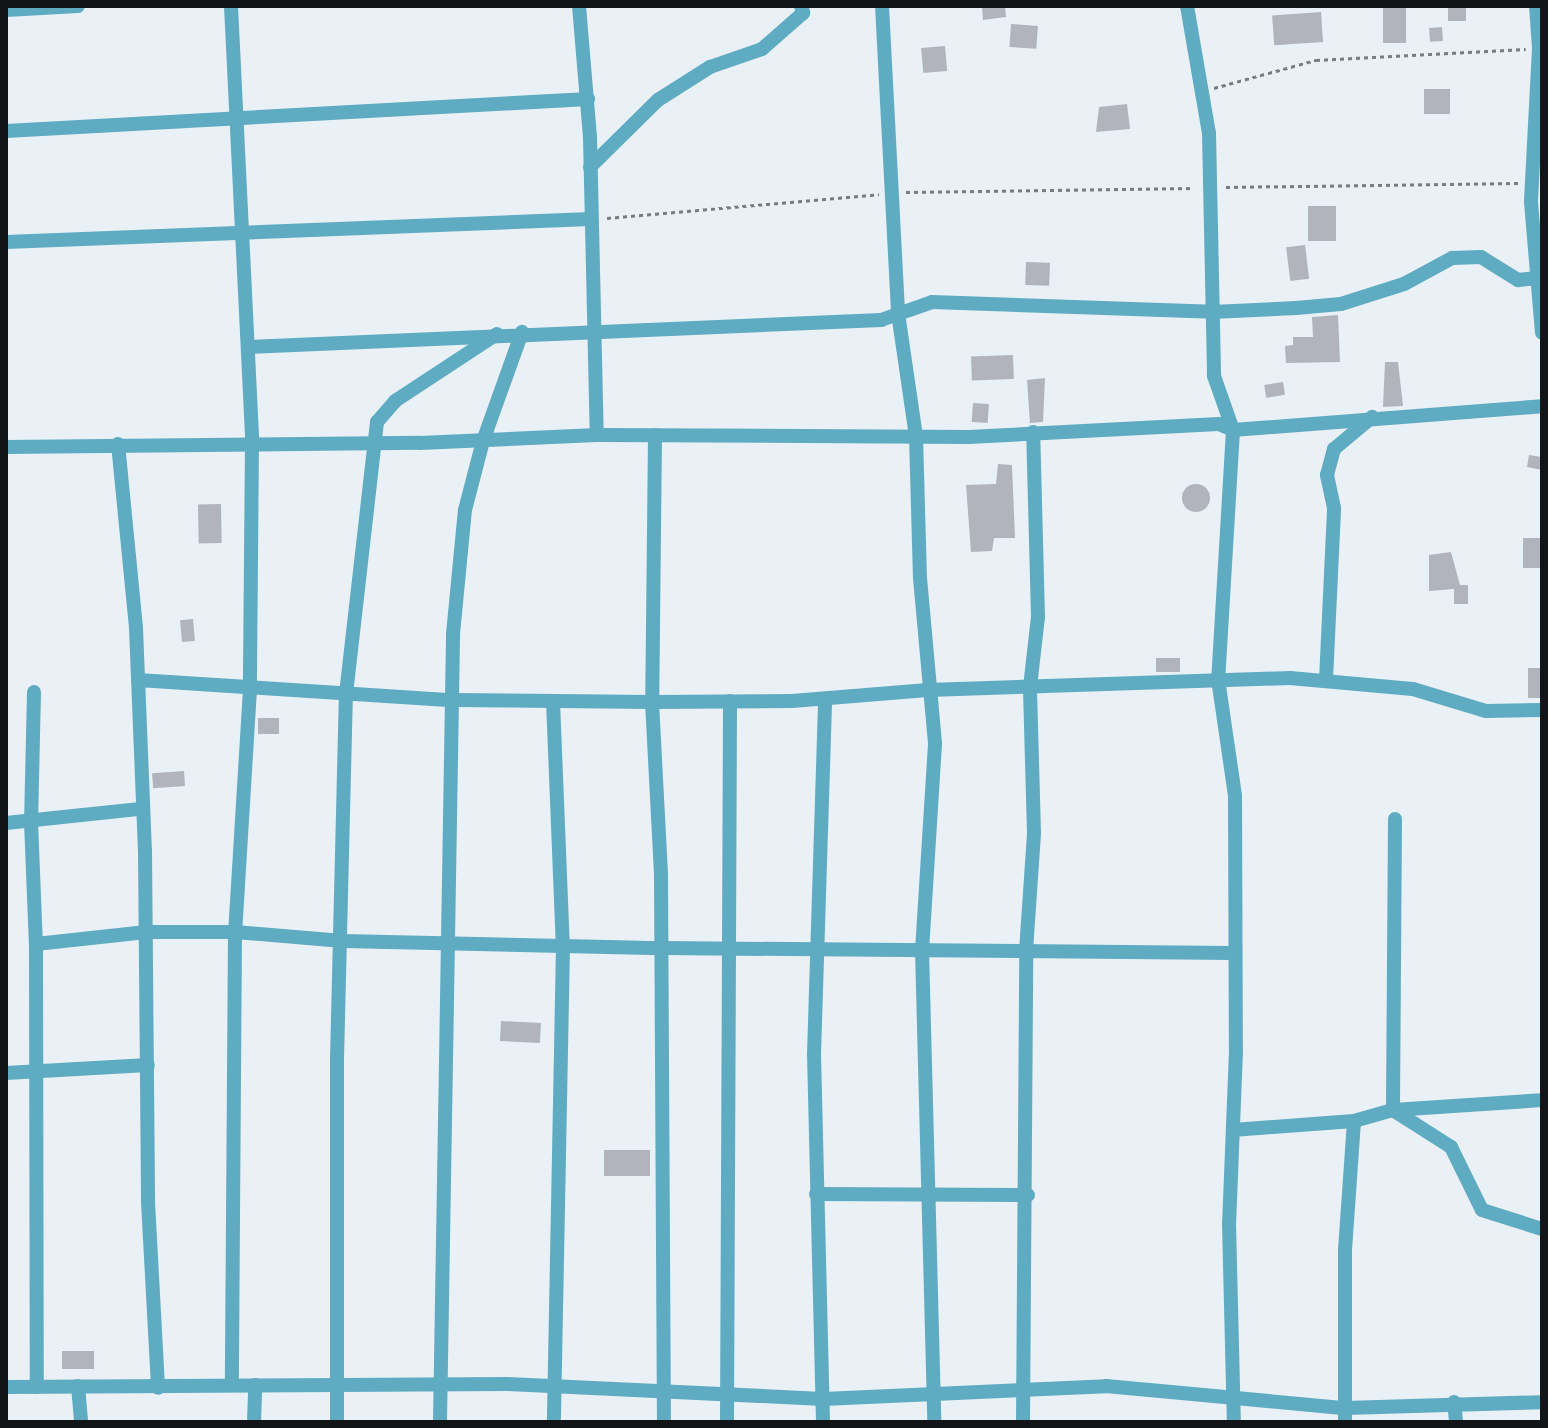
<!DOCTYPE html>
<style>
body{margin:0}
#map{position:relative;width:1548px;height:1428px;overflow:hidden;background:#e9f1f7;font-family:Cabin,sans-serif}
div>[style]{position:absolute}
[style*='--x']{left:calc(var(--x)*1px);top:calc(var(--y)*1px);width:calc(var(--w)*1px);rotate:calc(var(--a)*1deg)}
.building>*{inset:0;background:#b1b4bc;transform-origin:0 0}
.round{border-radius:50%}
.path>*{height:3px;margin-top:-1.5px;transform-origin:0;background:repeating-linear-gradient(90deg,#767c80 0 4px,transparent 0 8px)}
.minor>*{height:14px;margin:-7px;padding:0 7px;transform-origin:7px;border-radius:7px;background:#5fabc2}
span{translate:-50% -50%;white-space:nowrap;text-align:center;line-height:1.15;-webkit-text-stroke:8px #fcfdfe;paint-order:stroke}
.frame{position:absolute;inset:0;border:8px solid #121517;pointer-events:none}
</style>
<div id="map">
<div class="building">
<div style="clip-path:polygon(982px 6px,1005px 6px,1006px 17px,983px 20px)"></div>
<div style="left:1383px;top:6px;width:23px;height:37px"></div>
<div style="left:1448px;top:6px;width:18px;height:15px"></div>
<div style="left:1321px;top:12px;width:30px;height:49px;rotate:86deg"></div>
<div style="left:1011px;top:24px;width:27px;height:23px;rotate:4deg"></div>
<div style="left:1442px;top:27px;width:14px;height:13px;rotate:86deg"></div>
<div style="left:945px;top:46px;width:25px;height:24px;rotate:85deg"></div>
<div style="left:1424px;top:89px;width:26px;height:25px"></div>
<div style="clip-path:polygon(1127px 104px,1130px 129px,1096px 132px,1099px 107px)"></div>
<div style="left:1336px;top:206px;width:35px;height:28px;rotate:90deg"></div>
<div style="left:1305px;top:245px;width:34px;height:19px;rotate:83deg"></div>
<div style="left:1026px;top:262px;width:24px;height:23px;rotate:2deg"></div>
<div style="clip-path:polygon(1338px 315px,1340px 362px,1286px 363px,1285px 346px,1293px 345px,1293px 337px,1313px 337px,1312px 317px)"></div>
<div style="left:1013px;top:355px;width:24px;height:42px;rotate:88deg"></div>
<div style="clip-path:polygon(1385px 362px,1398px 362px,1403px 406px,1383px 407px)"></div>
<div style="clip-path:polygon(1045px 378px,1043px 422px,1030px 423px,1027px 380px)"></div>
<div style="left:1283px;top:382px;width:13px;height:19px;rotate:81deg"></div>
<div style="left:973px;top:403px;width:16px;height:19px;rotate:4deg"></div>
<div style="clip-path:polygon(1529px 455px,1542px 457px,1542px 470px,1527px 467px)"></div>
<div style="clip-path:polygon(998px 464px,1012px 465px,1015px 538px,994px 538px,992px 551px,971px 552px,966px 485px,996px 484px)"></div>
<div class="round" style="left:1182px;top:484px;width:28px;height:28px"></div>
<div style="left:221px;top:504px;width:39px;height:23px;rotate:89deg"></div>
<div style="left:1523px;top:538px;width:19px;height:30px"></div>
<div style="clip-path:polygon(1451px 552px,1460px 585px,1468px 585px,1468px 604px,1454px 604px,1454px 589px,1429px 591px,1429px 555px)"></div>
<div style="left:193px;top:619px;width:22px;height:13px;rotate:85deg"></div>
<div style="left:1180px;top:658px;width:14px;height:24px;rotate:90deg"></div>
<div style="left:1528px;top:668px;width:14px;height:30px"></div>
<div style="left:258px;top:718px;width:21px;height:16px"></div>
<div style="left:184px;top:771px;width:15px;height:32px;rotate:86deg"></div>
<div style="left:501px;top:1021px;width:40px;height:20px;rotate:3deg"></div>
<div style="left:604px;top:1150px;width:46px;height:26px"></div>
<div style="left:62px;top:1351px;width:32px;height:18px"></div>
</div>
<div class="path">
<div style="--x:1214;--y:88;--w:106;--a:-15.4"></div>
<div style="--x:1316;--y:60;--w:210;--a:-3"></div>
<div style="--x:1226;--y:187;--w:292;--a:-0.8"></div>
<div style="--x:906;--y:192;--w:288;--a:-0.8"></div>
<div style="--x:607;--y:218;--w:273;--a:-5"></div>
</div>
<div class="minor">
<div style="--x:231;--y:6;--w:437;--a:87.2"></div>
<div style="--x:252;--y:442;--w:247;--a:90.5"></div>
<div style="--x:250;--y:689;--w:243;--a:93.5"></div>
<div style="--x:235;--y:932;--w:453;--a:90.4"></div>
<div style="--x:579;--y:6;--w:131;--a:85.2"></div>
<div style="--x:590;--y:137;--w:298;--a:88.7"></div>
<div style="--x:882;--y:6;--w:307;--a:87"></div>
<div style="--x:898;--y:313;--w:124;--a:81.7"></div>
<div style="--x:916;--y:436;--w:142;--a:88.4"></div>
<div style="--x:920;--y:578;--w:167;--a:84.8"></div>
<div style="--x:935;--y:744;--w:206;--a:93.6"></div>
<div style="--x:922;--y:950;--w:472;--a:88.5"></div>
<div style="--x:1187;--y:6;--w:129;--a:80.2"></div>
<div style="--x:1209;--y:133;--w:243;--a:88.8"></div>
<div style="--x:1214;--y:376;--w:57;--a:70.6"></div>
<div style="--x:1233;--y:430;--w:249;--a:93.4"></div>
<div style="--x:1218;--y:679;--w:118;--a:81.7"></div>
<div style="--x:1235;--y:796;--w:255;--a:89.8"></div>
<div style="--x:1236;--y:1051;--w:172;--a:92.3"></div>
<div style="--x:1229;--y:1223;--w:199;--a:88.6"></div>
<div style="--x:1536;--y:6;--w:42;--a:85.9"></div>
<div style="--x:1539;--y:48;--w:154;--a:93"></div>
<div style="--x:1531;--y:202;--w:131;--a:85.2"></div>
<div style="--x:6;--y:10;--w:72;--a:-3.2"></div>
<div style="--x:6;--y:131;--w:583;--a:-3.15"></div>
<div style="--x:590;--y:167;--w:95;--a:-44.6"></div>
<div style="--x:658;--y:100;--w:62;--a:-32.4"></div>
<div style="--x:710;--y:67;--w:55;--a:-19.1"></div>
<div style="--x:762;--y:49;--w:55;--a:-41.3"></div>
<div style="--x:803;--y:13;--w:7;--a:-106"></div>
<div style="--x:6;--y:242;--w:585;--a:-2.25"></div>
<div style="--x:248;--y:347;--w:634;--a:-2.44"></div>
<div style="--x:881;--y:320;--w:54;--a:-19.4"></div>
<div style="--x:932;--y:302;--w:280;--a:2"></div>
<div style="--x:1212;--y:312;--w:84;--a:-2.7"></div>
<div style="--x:1296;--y:308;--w:45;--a:-5.1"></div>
<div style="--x:1341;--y:304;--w:66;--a:-17.6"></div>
<div style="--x:1404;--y:284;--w:55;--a:-28.4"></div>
<div style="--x:1452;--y:258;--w:29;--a:-2"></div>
<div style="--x:1481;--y:257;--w:44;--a:31.9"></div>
<div style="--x:1518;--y:280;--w:19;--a:-6"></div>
<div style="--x:655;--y:435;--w:267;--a:90.6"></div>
<div style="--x:652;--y:702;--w:174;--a:87"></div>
<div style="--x:661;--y:876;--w:546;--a:89.69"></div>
<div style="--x:118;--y:444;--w:185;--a:84.4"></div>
<div style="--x:136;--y:628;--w:223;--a:87.7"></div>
<div style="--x:145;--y:851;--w:351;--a:89.5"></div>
<div style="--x:148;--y:1202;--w:186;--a:86.9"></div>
<div style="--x:6;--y:447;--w:414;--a:-0.6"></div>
<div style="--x:420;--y:443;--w:177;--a:-2.6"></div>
<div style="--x:597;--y:435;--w:372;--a:0.3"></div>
<div style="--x:969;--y:437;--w:250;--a:-3"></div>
<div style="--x:1219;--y:424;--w:15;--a:23"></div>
<div style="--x:1233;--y:430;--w:310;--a:-4.4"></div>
<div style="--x:138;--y:680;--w:314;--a:3.7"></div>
<div style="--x:451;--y:700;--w:201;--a:0.6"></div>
<div style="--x:652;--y:702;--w:140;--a:-0.4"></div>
<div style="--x:792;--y:701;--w:136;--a:-4.6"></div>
<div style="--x:928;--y:690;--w:362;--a:-1.9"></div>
<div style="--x:1290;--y:678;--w:123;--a:5.1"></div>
<div style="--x:1413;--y:689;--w:76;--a:16.8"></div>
<div style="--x:1486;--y:711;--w:56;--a:-1"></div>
<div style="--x:1326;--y:680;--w:172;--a:-87.3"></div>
<div style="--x:1334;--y:508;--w:34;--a:-102"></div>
<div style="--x:1327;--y:475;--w:27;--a:-75"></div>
<div style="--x:1334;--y:449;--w:50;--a:-40.1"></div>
<div style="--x:34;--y:692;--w:130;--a:91.3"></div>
<div style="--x:31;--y:822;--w:122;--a:87.7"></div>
<div style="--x:36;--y:944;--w:443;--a:89.9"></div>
<div style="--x:553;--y:701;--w:245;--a:87.7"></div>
<div style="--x:563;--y:946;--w:476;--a:91.1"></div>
<div style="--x:1395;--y:819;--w:291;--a:90.4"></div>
<div style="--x:1393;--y:1110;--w:69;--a:32.5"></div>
<div style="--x:1451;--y:1147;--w:70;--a:63.8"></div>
<div style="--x:1482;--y:1210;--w:63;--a:17.6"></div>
<div style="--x:6;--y:823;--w:135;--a:-6"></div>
<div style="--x:36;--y:944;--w:111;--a:-6.2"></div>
<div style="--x:146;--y:932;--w:89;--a:0"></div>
<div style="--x:235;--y:932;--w:108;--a:4.8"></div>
<div style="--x:343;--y:941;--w:319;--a:1.3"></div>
<div style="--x:662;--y:948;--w:572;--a:0.5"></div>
<div style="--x:6;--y:1073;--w:142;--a:-3.2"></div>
<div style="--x:1233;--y:1130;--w:121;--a:-4.3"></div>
<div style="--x:1354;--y:1121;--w:41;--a:-15.8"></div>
<div style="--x:1393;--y:1110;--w:149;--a:-3.8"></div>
<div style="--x:816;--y:1194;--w:212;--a:0.3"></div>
<div style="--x:78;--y:1386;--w:36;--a:85"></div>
<div style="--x:6;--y:1387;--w:501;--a:-0.34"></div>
<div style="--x:507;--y:1384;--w:316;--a:2.7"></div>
<div style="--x:823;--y:1399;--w:283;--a:-2.6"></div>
<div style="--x:1106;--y:1386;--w:240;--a:5.3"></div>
<div style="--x:1345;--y:1408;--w:197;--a:-1.7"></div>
<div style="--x:1454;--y:1402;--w:20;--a:84"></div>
<div style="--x:254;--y:1422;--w:37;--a:-88"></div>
<div style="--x:337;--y:1422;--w:363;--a:-90"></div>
<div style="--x:337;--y:1059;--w:365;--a:-88.6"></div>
<div style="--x:346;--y:694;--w:274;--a:-83.5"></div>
<div style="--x:377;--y:422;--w:28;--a:-49"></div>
<div style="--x:395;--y:401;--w:122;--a:-33.3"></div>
<div style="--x:440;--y:1422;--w:788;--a:-89.05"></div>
<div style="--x:453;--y:634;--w:125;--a:-84.5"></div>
<div style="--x:465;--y:510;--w:71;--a:-75.4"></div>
<div style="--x:483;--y:441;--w:116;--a:-70.3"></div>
<div style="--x:727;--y:1422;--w:721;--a:-89.76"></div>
<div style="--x:823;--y:1422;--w:368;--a:-91.4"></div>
<div style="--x:814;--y:1054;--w:355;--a:-88.2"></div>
<div style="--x:1023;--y:1422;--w:471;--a:-89.6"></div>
<div style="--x:1026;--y:951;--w:118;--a:-86.1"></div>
<div style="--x:1034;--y:833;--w:146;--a:-91.6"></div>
<div style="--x:1030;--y:687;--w:70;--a:-83.5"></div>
<div style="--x:1038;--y:617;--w:185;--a:-91.5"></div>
<div style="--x:1345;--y:1422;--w:172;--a:-90"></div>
<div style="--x:1345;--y:1250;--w:129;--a:-86"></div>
</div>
<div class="frame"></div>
</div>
